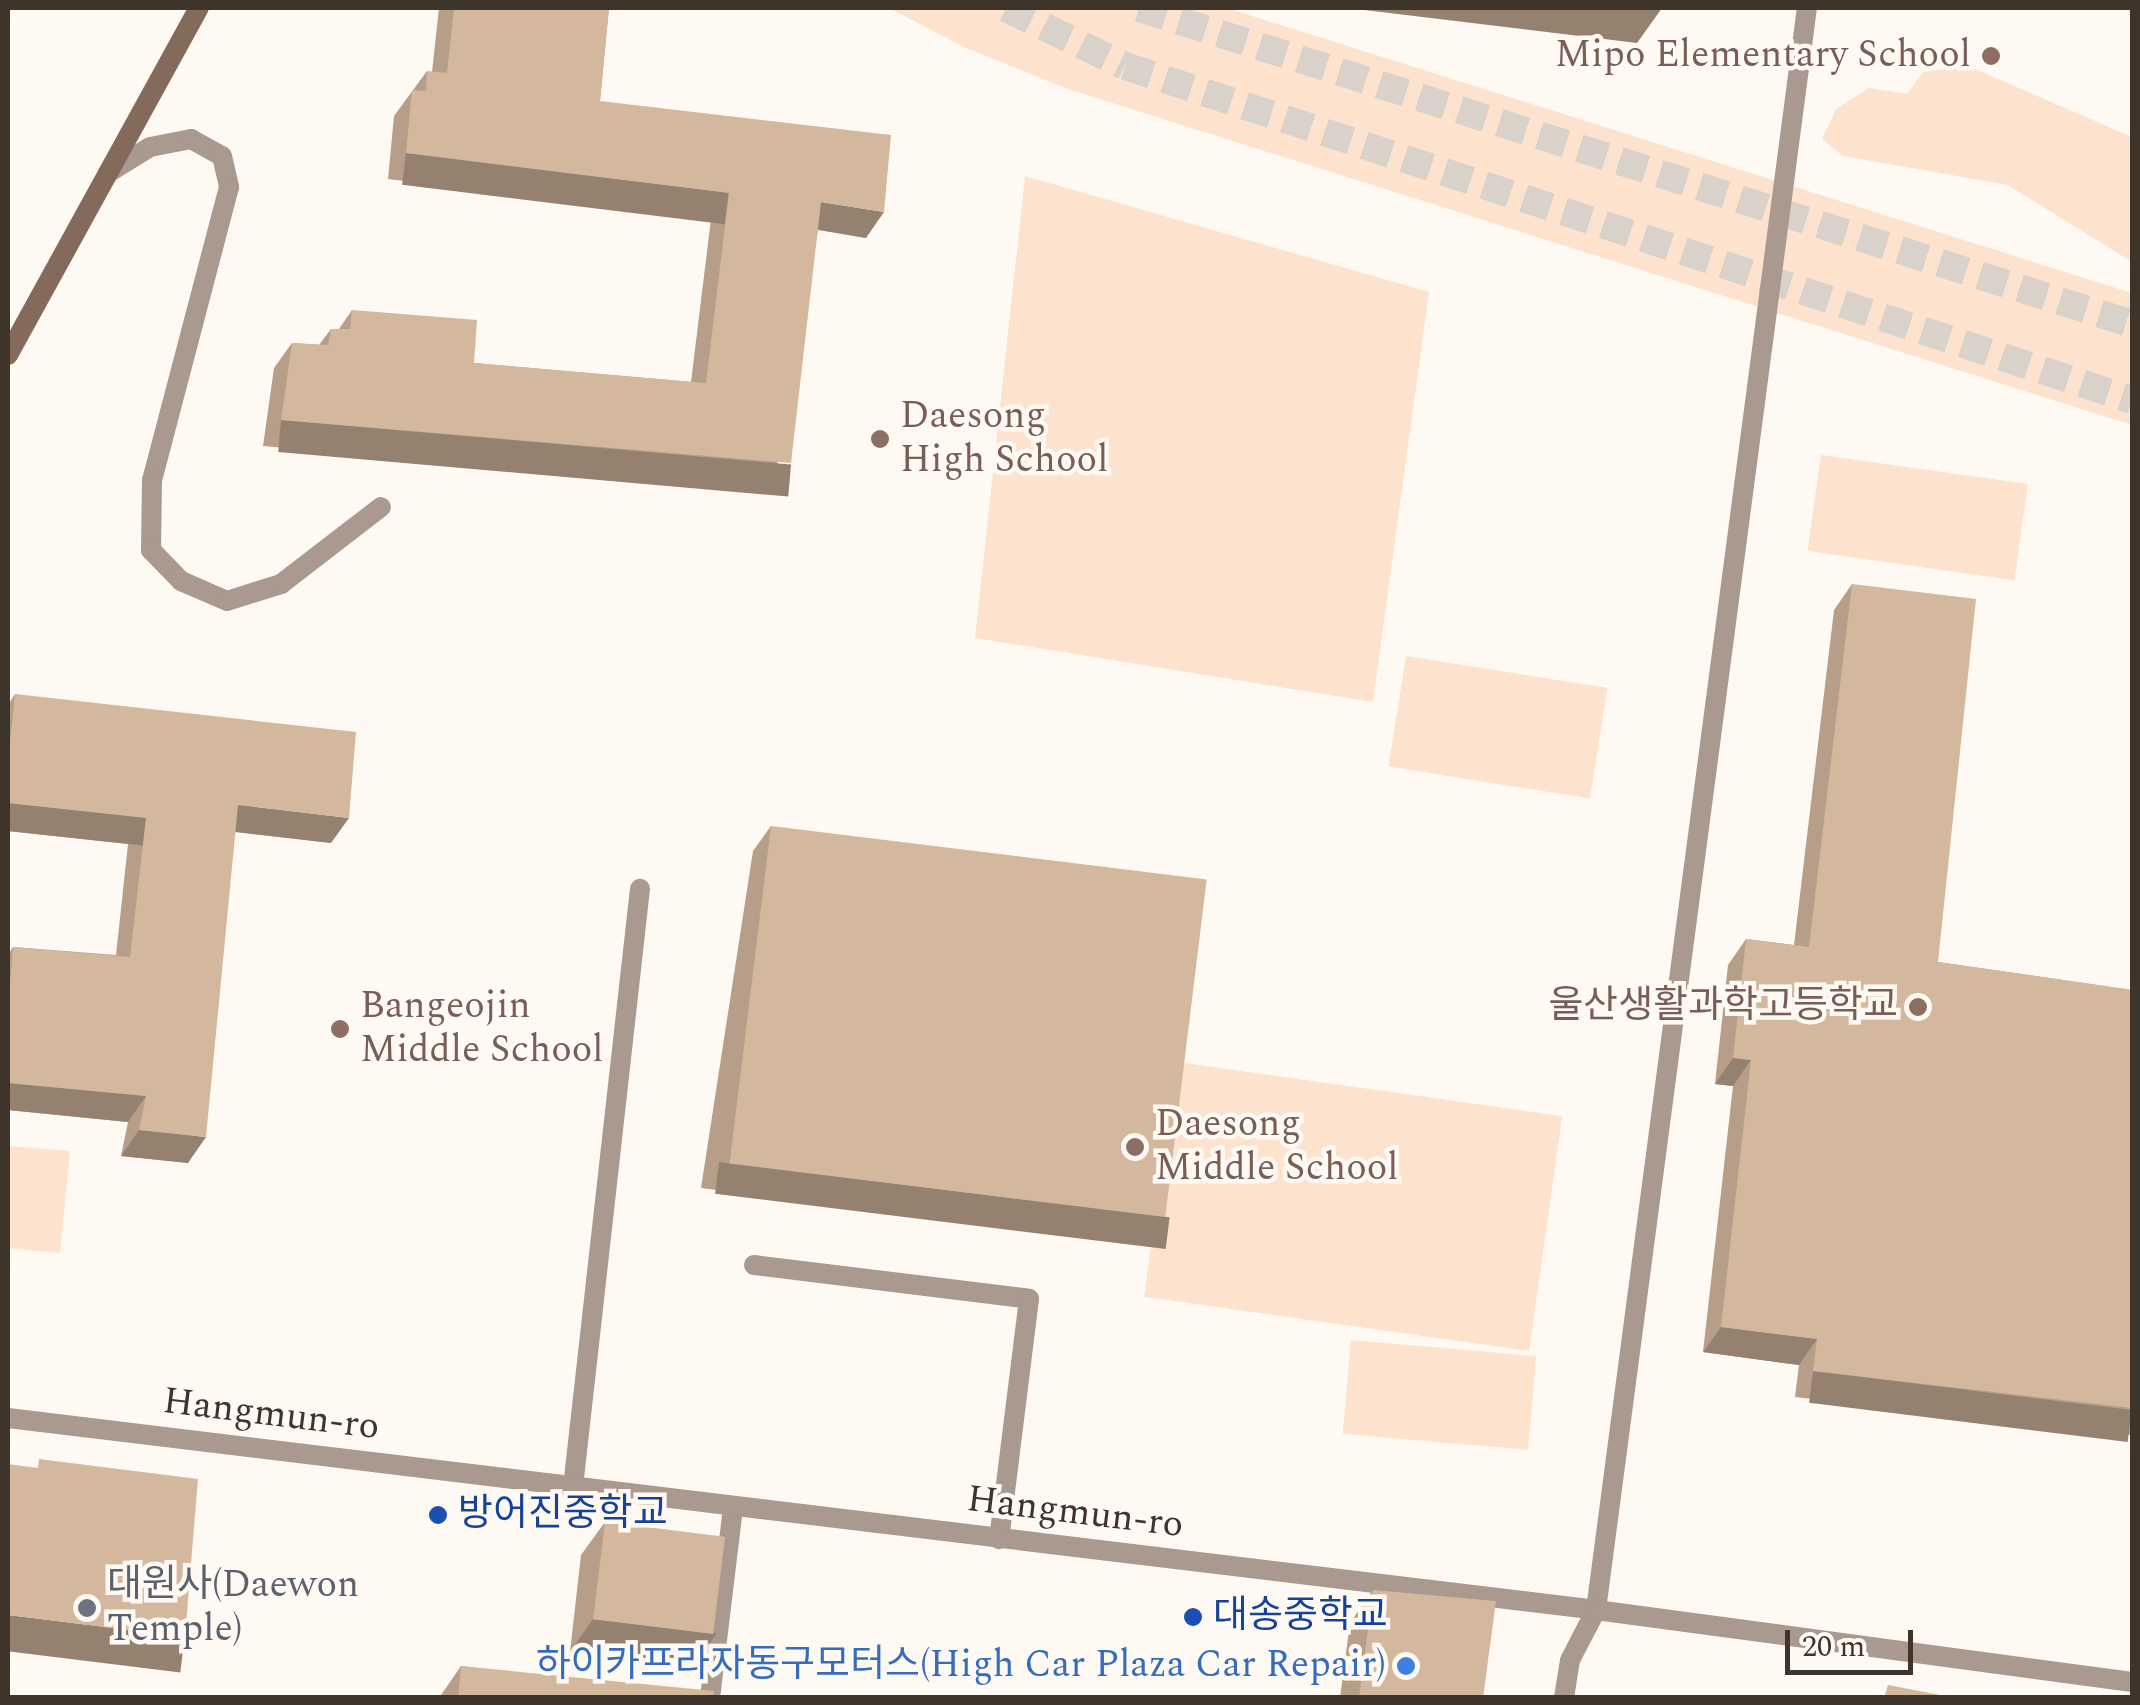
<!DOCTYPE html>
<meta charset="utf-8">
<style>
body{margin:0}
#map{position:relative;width:2140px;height:1705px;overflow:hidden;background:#fff9f3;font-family:Spectral,"Noto Sans KR",serif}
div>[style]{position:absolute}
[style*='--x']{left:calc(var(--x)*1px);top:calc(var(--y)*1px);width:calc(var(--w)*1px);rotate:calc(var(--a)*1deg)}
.green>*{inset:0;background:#fde3cd;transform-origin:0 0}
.trunk-tunnel>*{height:28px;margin-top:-14px;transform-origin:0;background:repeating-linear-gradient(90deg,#d9d2cb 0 28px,transparent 0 42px)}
.service>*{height:20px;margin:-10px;padding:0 10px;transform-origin:10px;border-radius:10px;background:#aa998e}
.minor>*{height:20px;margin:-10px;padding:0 10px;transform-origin:10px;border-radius:10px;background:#aa998e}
.tertiary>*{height:20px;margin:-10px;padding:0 10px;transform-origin:10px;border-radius:10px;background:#aa998e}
.secondary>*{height:20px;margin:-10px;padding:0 10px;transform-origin:10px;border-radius:10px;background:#836a5b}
.wall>*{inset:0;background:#b69e88}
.shaded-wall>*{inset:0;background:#94816f;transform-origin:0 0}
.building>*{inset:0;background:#d4b89e;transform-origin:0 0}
.dots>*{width:28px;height:28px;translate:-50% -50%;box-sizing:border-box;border:5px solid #fff9f3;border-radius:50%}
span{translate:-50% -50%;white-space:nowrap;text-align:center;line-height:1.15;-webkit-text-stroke:9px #fff9f3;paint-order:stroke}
.education-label{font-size:38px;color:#785e54}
.right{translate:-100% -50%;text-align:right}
.left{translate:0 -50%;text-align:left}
.street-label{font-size:38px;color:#3f342a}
.transit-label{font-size:38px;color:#164399}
.worship-label{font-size:38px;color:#5b616d}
.shop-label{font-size:38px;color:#366cbe}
.frame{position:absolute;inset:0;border:10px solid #3f342a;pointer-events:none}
.scale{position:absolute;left:1785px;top:1630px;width:128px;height:45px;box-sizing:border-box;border:5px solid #3f342a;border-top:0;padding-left:12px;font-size:30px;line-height:35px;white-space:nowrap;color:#3f342a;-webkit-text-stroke:8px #fff9f3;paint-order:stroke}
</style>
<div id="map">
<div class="green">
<div style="clip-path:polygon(889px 8px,1227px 8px,2132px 293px,2132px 425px,1065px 88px,966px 48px)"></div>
<div style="clip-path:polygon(1968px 66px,2132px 137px,2132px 262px,2008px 185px,1843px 156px,1822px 139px,1836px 109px,1869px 88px,1907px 94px,1923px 72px)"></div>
<div style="clip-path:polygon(1025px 176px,1429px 292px,1373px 702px,975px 638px)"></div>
<div style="left:1821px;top:455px;width:209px;height:97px;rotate:8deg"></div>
<div style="left:1406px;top:656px;width:204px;height:112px;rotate:9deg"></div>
<div style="left:1177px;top:1062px;width:389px;height:237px;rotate:8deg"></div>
<div style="clip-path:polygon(8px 1146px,70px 1151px,60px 1253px,8px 1248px)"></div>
<div style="left:1351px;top:1340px;width:186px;height:94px;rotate:5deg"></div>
</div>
<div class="trunk-tunnel">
<div style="--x:1006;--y:8;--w:132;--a:26"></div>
<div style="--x:1125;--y:66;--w:1061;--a:18.35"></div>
<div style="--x:1139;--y:8;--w:1042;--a:17.65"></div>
</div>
<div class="service">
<div style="--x:108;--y:173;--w:49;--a:-31.8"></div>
<div style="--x:150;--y:147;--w:42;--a:-11"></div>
<div style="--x:191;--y:139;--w:35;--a:29"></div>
<div style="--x:222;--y:156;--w:32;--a:77"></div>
<div style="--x:229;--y:187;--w:303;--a:104.7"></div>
<div style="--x:152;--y:480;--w:70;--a:90.8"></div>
<div style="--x:151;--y:550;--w:43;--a:45.9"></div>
<div style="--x:181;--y:581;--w:50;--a:23.5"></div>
<div style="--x:227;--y:601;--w:57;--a:-17.5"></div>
<div style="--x:281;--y:584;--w:126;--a:-37.6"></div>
<div style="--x:754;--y:1265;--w:277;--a:7"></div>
<div style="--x:1029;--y:1299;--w:242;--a:97.1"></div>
<div style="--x:573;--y:1487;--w:602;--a:-83.61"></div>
</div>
<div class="minor">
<div style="--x:710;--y:1698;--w:192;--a:-83.1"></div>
<div style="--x:1564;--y:1698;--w:38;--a:-81"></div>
<div style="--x:1570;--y:1660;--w:56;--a:-62.5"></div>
<div style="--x:1596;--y:1610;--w:1616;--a:-82.5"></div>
</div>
<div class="tertiary">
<div style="--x:8;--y:1418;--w:1600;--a:6.89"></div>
<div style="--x:1596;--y:1610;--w:541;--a:7.65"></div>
</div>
<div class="secondary">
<div style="--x:8;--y:355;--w:396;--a:-61.2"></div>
</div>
<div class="wall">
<div style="clip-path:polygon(439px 8px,609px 8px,600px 101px,866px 238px,818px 230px,773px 489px,263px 446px,274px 368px,292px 343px,319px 345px,331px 329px,339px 329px,352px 310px,474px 363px,691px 382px,711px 219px,388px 179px,394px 116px,427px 71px,432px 72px)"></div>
<div style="clip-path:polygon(1852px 584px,1938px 962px,2132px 990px,2132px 1435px,1795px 1397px,1799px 1365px,1703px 1352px,1733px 1086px,1715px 1084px,1728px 965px,1746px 939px,1794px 945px,1834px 610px)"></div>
<div style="clip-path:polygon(15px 694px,331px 843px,235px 832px,188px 1163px,121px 1156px,128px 1122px,8px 1110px,8px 955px,13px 947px,116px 955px,128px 844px,8px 831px,8px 705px)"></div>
<div style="clip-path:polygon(771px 826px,1169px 1220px,1151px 1246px,701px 1188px,753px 851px)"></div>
<div style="clip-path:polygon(605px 1522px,717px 1633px,693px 1667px,570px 1652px,581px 1555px)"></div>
<div style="clip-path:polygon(1373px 1590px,1483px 1698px,1340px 1698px,1350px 1623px)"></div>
<div style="clip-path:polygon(461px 1666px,713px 1698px,439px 1698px)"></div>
</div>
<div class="shaded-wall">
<div style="clip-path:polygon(1348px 8px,1662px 8px,1637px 43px)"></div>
<div style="left:406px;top:153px;width:325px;height:32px;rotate:7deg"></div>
<div style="clip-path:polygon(821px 202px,884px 212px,866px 238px,803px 227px)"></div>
<div style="left:281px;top:420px;width:512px;height:32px;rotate:5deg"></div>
<div style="left:8px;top:803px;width:139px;height:28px;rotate:6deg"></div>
<div style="clip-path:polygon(238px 805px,349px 818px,331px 843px,220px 830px)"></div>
<div style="clip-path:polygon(1733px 1058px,1751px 1060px,1733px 1086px,1715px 1084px)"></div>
<div style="clip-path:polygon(8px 1083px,146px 1096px,128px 1122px,8px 1110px)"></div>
<div style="clip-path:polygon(139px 1130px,206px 1137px,188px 1163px,121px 1156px)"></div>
<div style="left:719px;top:1162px;width:454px;height:32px;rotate:7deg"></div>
<div style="clip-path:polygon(1721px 1327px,1817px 1339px,1799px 1365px,1703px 1352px)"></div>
<div style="left:1813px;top:1371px;width:321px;height:32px;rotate:7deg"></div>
<div style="left:8px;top:1615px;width:178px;height:36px;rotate:7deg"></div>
<div style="clip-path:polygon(593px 1619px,717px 1633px,693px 1667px,570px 1652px)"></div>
</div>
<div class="building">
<div style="clip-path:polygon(454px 8px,609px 8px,600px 101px,891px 135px,884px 212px,821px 202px,791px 463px,281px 420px,292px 343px,328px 345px,331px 329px,350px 329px,352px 310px,477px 320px,474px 363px,706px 383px,729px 193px,406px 153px,412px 90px,426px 91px,427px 71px,447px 73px)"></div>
<div style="clip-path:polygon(1852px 584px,1976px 599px,1938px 962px,2132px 990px,2132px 1408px,1813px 1371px,1817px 1339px,1721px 1327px,1751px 1060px,1733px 1058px,1746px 939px,1809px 947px)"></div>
<div style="clip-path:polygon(15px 694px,356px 732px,349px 818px,238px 805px,206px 1137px,139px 1130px,146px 1096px,8px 1083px,8px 984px,10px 984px,13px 947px,130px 957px,146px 818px,8px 803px,8px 762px)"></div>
<div style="left:771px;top:826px;width:439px;height:340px;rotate:7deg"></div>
<div style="clip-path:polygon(39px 1459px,198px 1479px,185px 1637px,8px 1615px,8px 1464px,38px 1468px)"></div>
<div style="left:605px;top:1522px;width:121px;height:98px;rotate:7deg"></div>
<div style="clip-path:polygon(1373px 1590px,1496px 1601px,1483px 1698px,1359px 1698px)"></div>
<div style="clip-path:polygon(461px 1666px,714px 1691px,713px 1698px,458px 1698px)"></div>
<div style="clip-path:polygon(1888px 1685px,1956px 1698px,1884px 1698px)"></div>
</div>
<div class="dots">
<div style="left:1991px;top:56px;background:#8d6e63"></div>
<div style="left:880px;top:439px;background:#8d6e63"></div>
<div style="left:1918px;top:1007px;background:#8d6e63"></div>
<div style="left:340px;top:1029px;background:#8d6e63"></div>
<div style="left:1135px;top:1147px;background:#8d6e63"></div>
<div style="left:438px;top:1515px;background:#1a4fb4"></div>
<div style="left:87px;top:1608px;background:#6b7280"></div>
<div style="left:1193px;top:1617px;background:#1a4fb4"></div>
<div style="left:1406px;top:1666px;background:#3f7fe0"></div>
</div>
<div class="education-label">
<span class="right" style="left:1971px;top:56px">Mipo Elementary School</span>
<span class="left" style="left:900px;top:439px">Daesong<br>High School</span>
<span class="left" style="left:360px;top:1029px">Bangeojin<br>Middle School</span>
<span class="right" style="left:1898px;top:1007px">울산생활과학고등학교</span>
<span class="left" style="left:1155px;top:1147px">Daesong<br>Middle School</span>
</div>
<div class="street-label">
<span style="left:271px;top:1415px;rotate:7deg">Hangmun-ro</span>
<span style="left:1075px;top:1513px;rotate:7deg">Hangmun-ro</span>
</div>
<div class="transit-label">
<span class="left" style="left:458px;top:1515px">방어진중학교</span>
<span class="left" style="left:1213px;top:1617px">대송중학교</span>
</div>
<div class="worship-label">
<span class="left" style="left:107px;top:1608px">대원사(Daewon<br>Temple)</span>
</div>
<div class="shop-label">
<span class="right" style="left:1386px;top:1666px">하이카프라자동구모터스(High Car Plaza Car Repair)</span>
</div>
<div class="frame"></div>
<div class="scale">20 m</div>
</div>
